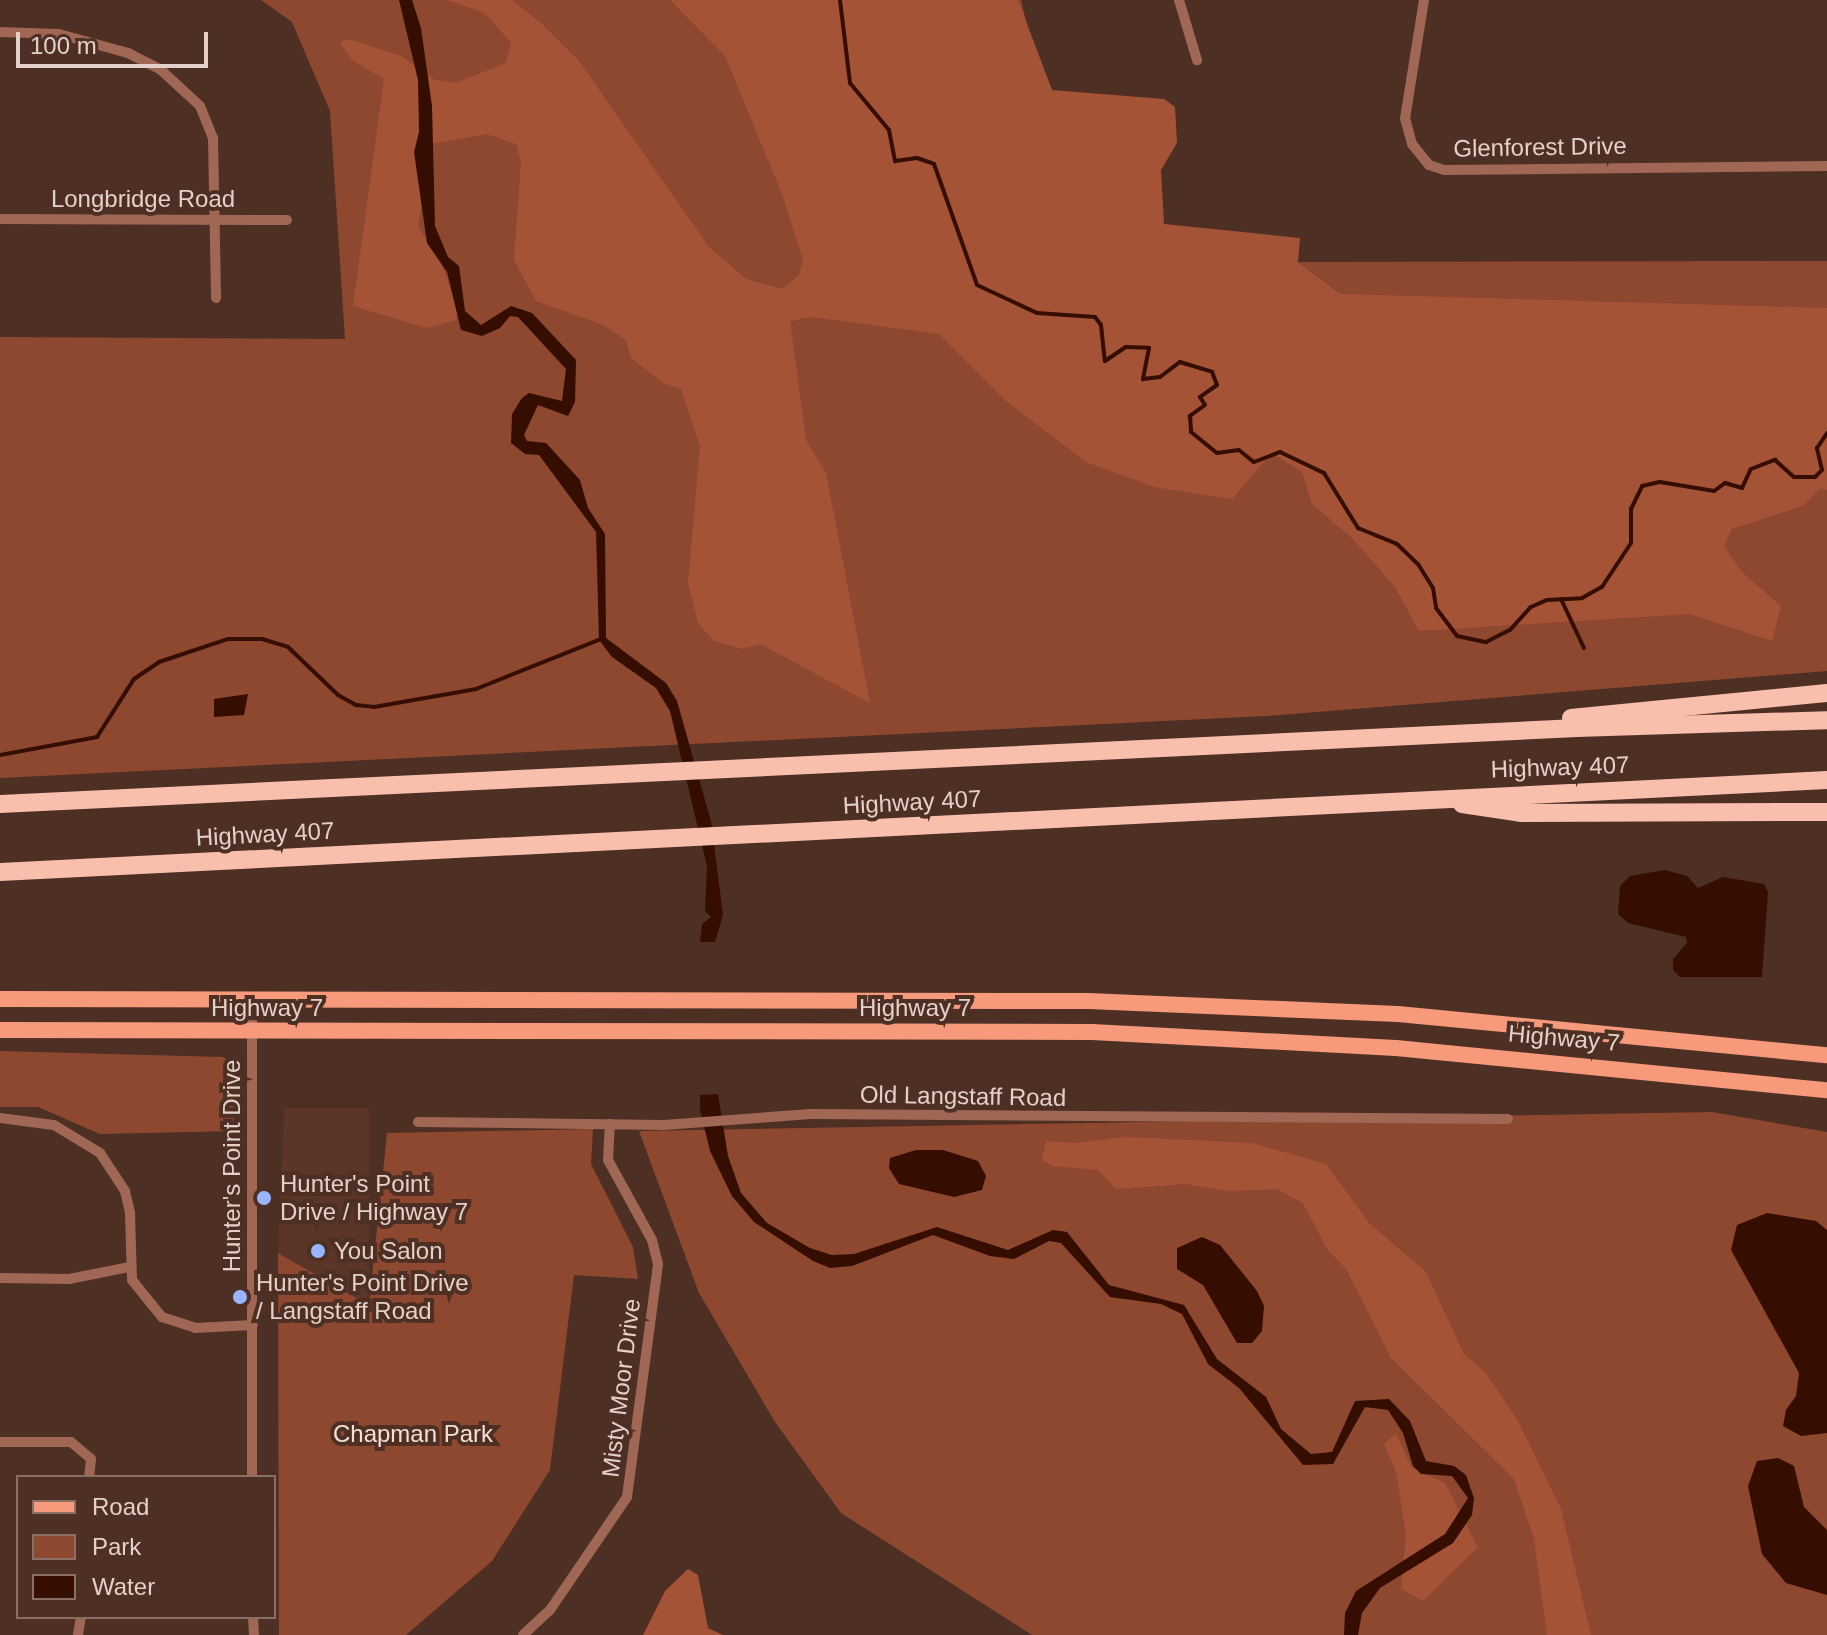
<!DOCTYPE html>
<style>
body{margin:0}
#map{position:relative;width:1827px;height:1635px;overflow:hidden;background:#4d2f24;font-family:Helvetica,sans-serif}
div>[style]{position:absolute}
[style*='--x']{left:calc(var(--x)*1px);top:calc(var(--y)*1px);width:calc(var(--w)*1px);rotate:calc(var(--a)*1deg)}
.built>*{inset:0;background:#5a3528}
.green>*{inset:0;background:#8e4830}
.forest>*{inset:0;background:#a55337}
.water>*{inset:0;background:#360d01}
.stream>*{height:4px;margin:-2px;padding:0 2px;transform-origin:2px;border-radius:2px;background:#360d01}
.street>*{height:10px;margin:-5px;padding:0 5px;transform-origin:5px;border-radius:5px;background:#9f6754}
.primary>*{height:16px;margin:-8px;padding:0 8px;transform-origin:8px;border-radius:8px;background:#f79a7b}
.highway>*{height:18px;margin:-9px;padding:0 9px;transform-origin:9px;border-radius:9px;background:#f8bfac}
.dots>*{width:22px;height:22px;translate:-50% -50%;box-sizing:border-box;border:4px solid #4d2f24;border-radius:50%}
span{translate:-50% -50%;white-space:nowrap;text-align:center;line-height:1.15;-webkit-text-stroke:8px #4d2f24;paint-order:stroke}
.street-label{font-size:24px;color:#e4d0c9}
.poi-label{font-size:24px;color:#e4d0c9}
.left{translate:0 -50%;text-align:left}
.park-label{font-size:24px;color:#f6ded6}
.legend{position:absolute;left:16px;top:1475px;width:260px;height:144px;box-sizing:border-box;background:#4d2f24;border:2px solid #896f66;margin:0;padding:10px 14px;list-style:none;font-size:24px;color:#e4d0c9}
.legend li{display:flex;align-items:center;gap:16px;height:40px}
.legend b{width:40px;border:2px solid #896f66}
.scale{position:absolute;left:16px;top:32px;width:192px;height:36px;box-sizing:border-box;border:4px solid #e4d0c9;border-top:0;padding-left:10px;font-size:24px;line-height:28px;white-space:nowrap;color:#e4d0c9;-webkit-text-stroke:6px #4d2f24;paint-order:stroke}
</style>
<div id="map">
<div class="built">
<div style="clip-path:polygon(284px 1108px,369px 1108px,369px 1305px,278px 1253px)"></div>
</div>
<div class="green">
<div style="clip-path:polygon(261px 0,1021px 0,1094px 310px,1340px 293px,1298px 262px,1827px 261px,1827px 671px,1266px 716px,0 778px,0 337px,345px 339px,330px 111px,292px 22px)"></div>
<div style="clip-path:polygon(0 1051px,223px 1057px,235px 1066px,234px 1131px,100px 1134px,38px 1107px,0 1107px)"></div>
<div style="clip-path:polygon(1712px 1112px,1827px 1132px,1827px 1635px,1032px 1635px,841px 1513px,775px 1422px,699px 1293px,639px 1131px)"></div>
<div style="clip-path:polygon(593px 1129px,591px 1164px,633px 1247px,638px 1279px,574px 1275px,550px 1470px,492px 1561px,406px 1635px,279px 1635px,278px 1253px,369px 1305px,387px 1133px)"></div>
</div>
<div class="forest">
<div style="clip-path:polygon(447px 0,512px 0,542px 24px,579px 61px,709px 247px,746px 279px,782px 289px,799px 275px,803px 260px,782px 194px,725px 56px,670px 0,1018px 0,1052px 90px,1164px 99px,1175px 107px,1177px 143px,1161px 170px,1164px 224px,1300px 238px,1298px 262px,1341px 294px,1827px 308px,1827px 490px,1820px 489px,1802px 506px,1732px 529px,1724px 546px,1742px 572px,1781px 606px,1772px 641px,1690px 614px,1419px 631px,1395px 587px,1353px 539px,1312px 504px,1302px 472px,1275px 455px,1268px 457px,1232px 499px,1154px 487px,1086px 462px,1005px 400px,939px 334px,812px 317px,790px 321px,806px 440px,826px 473px,870px 703px,760px 644px,743px 649px,714px 641px,698px 623px,688px 583px,700px 446px,681px 389px,663px 383px,631px 358px,626px 340px,603px 325px,536px 301px,514px 260px,521px 162px,516px 144px,487px 134px,432px 144px,418px 227px,438px 256px,458px 308px,456px 320px,427px 328px,353px 306px,384px 79px,352px 60px,340px 42px,349px 39px,401px 56px,435px 80px,456px 83px,506px 63px,511px 43px,485px 13px)"></div>
<div style="clip-path:polygon(1125px 1137px,1252px 1143px,1326px 1164px,1369px 1223px,1426px 1272px,1464px 1354px,1485px 1372px,1517px 1419px,1561px 1509px,1591px 1635px,1547px 1635px,1534px 1539px,1514px 1479px,1391px 1358px,1346px 1269px,1327px 1249px,1303px 1203px,1277px 1189px,1228px 1191px,1185px 1184px,1116px 1189px,1098px 1170px,1053px 1166px,1042px 1160px,1046px 1141px,1075px 1143px)"></div>
<div style="clip-path:polygon(1396px 1433px,1411px 1467px,1445px 1483px,1478px 1547px,1423px 1601px,1401px 1589px,1406px 1534px,1396px 1471px,1384px 1444px)"></div>
<div style="clip-path:polygon(688px 1569px,698px 1575px,708px 1628px,723px 1635px,643px 1635px,665px 1591px)"></div>
</div>
<div class="water">
<div style="clip-path:polygon(399px 0,412px 0,421px 28px,432px 106px,435px 226px,448px 257px,459px 266px,465px 311px,481px 325px,511px 306px,532px 313px,576px 360px,575px 402px,568px 416px,538px 405px,524px 435px,527px 441px,546px 443px,580px 480px,588px 508px,605px 534px,606px 638px,666px 683px,677px 701px,711px 821px,723px 915px,715px 942px,700px 942px,702px 924px,711px 917px,705px 911px,707px 866px,670px 711px,656px 688px,612px 657px,599px 640px,596px 532px,539px 455px,525px 454px,511px 443px,512px 414px,522px 398px,529px 393px,562px 401px,566px 369px,518px 317px,510px 316px,500px 328px,482px 336px,461px 330px,447px 272px,427px 243px,414px 152px,419px 132px,418px 80px)"></div>
<div style="clip-path:polygon(248px 694px,244px 715px,214px 717px,214px 699px)"></div>
<div style="clip-path:polygon(1665px 870px,1687px 876px,1698px 888px,1723px 877px,1764px 884px,1768px 892px,1762px 977px,1680px 977px,1673px 970px,1673px 959px,1687px 943px,1686px 937px,1628px 923px,1618px 914px,1620px 886px,1630px 876px)"></div>
<div style="clip-path:polygon(718px 1094px,728px 1156px,741px 1193px,767px 1223px,810px 1248px,832px 1255px,854px 1254px,937px 1227px,1008px 1250px,1053px 1230px,1067px 1232px,1109px 1285px,1184px 1305px,1217px 1359px,1266px 1397px,1281px 1429px,1311px 1454px,1332px 1452px,1355px 1401px,1389px 1399px,1410px 1421px,1426px 1461px,1454px 1466px,1466px 1475px,1474px 1498px,1472px 1515px,1453px 1543px,1380px 1588px,1362px 1613px,1358px 1635px,1344px 1635px,1345px 1613px,1356px 1591px,1445px 1534px,1468px 1498px,1452px 1476px,1421px 1474px,1413px 1466px,1403px 1433px,1388px 1410px,1365px 1407px,1333px 1464px,1303px 1465px,1239px 1388px,1208px 1364px,1182px 1314px,1161px 1304px,1110px 1297px,1061px 1243px,1049px 1241px,1014px 1259px,990px 1256px,933px 1235px,852px 1266px,830px 1268px,813px 1261px,754px 1222px,732px 1196px,710px 1151px,700px 1110px,700px 1095px)"></div>
<div style="clip-path:polygon(916px 1150px,943px 1150px,978px 1161px,986px 1176px,982px 1190px,954px 1197px,899px 1184px,889px 1168px,890px 1158px)"></div>
<div style="clip-path:polygon(1767px 1213px,1816px 1221px,1827px 1230px,1827px 1433px,1801px 1436px,1783px 1426px,1786px 1410px,1796px 1396px,1799px 1373px,1731px 1250px,1737px 1225px)"></div>
<div style="clip-path:polygon(1202px 1237px,1220px 1245px,1257px 1291px,1264px 1306px,1262px 1331px,1252px 1343px,1237px 1343px,1203px 1285px,1177px 1269px,1177px 1248px)"></div>
<div style="clip-path:polygon(1778px 1458px,1794px 1466px,1804px 1507px,1827px 1530px,1827px 1595px,1786px 1583px,1762px 1554px,1748px 1486px,1757px 1461px)"></div>
</div>
<div class="stream">
<div style="--x:840;--y:0;--w:84;--a:83.1"></div>
<div style="--x:850;--y:83;--w:61;--a:50.3"></div>
<div style="--x:889;--y:130;--w:32;--a:79"></div>
<div style="--x:895;--y:161;--w:22;--a:-8"></div>
<div style="--x:917;--y:158;--w:18;--a:19"></div>
<div style="--x:934;--y:164;--w:128;--a:70.4"></div>
<div style="--x:977;--y:285;--w:66;--a:25"></div>
<div style="--x:1037;--y:313;--w:58;--a:3.9"></div>
<div style="--x:1095;--y:317;--w:10;--a:53"></div>
<div style="--x:1101;--y:325;--w:36;--a:84"></div>
<div style="--x:1105;--y:361;--w:25;--a:-34"></div>
<div style="--x:1126;--y:347;--w:23;--a:2"></div>
<div style="--x:1149;--y:348;--w:32;--a:101"></div>
<div style="--x:1143;--y:379;--w:17;--a:-7"></div>
<div style="--x:1160;--y:377;--w:25;--a:-37"></div>
<div style="--x:1180;--y:362;--w:34;--a:17"></div>
<div style="--x:1212;--y:372;--w:14;--a:69"></div>
<div style="--x:1217;--y:385;--w:21;--a:145"></div>
<div style="--x:1200;--y:397;--w:9;--a:58"></div>
<div style="--x:1205;--y:405;--w:19;--a:144"></div>
<div style="--x:1190;--y:416;--w:16;--a:86"></div>
<div style="--x:1191;--y:432;--w:33;--a:39"></div>
<div style="--x:1217;--y:453;--w:22;--a:-8"></div>
<div style="--x:1239;--y:450;--w:19;--a:39"></div>
<div style="--x:1254;--y:462;--w:28;--a:-21"></div>
<div style="--x:1280;--y:452;--w:49;--a:25.5"></div>
<div style="--x:1324;--y:473;--w:65;--a:58.3"></div>
<div style="--x:1358;--y:528;--w:42;--a:22.3"></div>
<div style="--x:1397;--y:544;--w:29;--a:44"></div>
<div style="--x:1418;--y:564;--w:28;--a:58"></div>
<div style="--x:1433;--y:588;--w:20;--a:81"></div>
<div style="--x:1436;--y:608;--w:35;--a:53"></div>
<div style="--x:1457;--y:636;--w:30;--a:12"></div>
<div style="--x:1486;--y:642;--w:27;--a:-27"></div>
<div style="--x:1510;--y:630;--w:31;--a:-48"></div>
<div style="--x:1531;--y:607;--w:17;--a:-24"></div>
<div style="--x:1547;--y:600;--w:35;--a:-3"></div>
<div style="--x:1582;--y:598;--w:23;--a:-29"></div>
<div style="--x:1602;--y:587;--w:53;--a:-56.6"></div>
<div style="--x:1631;--y:543;--w:34;--a:-90"></div>
<div style="--x:1631;--y:509;--w:25;--a:-64"></div>
<div style="--x:1642;--y:486;--w:18;--a:-13"></div>
<div style="--x:1660;--y:482;--w:55;--a:9.5"></div>
<div style="--x:1714;--y:491;--w:14;--a:-36"></div>
<div style="--x:1725;--y:483;--w:18;--a:16"></div>
<div style="--x:1742;--y:488;--w:21;--a:-65"></div>
<div style="--x:1751;--y:469;--w:26;--a:-21"></div>
<div style="--x:1775;--y:460;--w:25;--a:42"></div>
<div style="--x:1794;--y:477;--w:21;--a:0"></div>
<div style="--x:1815;--y:477;--w:10;--a:-45"></div>
<div style="--x:1822;--y:470;--w:23;--a:-103"></div>
<div style="--x:1817;--y:448;--w:18;--a:-56"></div>
<div style="--x:1561;--y:599;--w:54;--a:64.9"></div>
<div style="--x:0;--y:755;--w:99;--a:-10.5"></div>
<div style="--x:97;--y:737;--w:69;--a:-57.5"></div>
<div style="--x:134;--y:679;--w:30;--a:-34"></div>
<div style="--x:159;--y:662;--w:73;--a:-18.4"></div>
<div style="--x:228;--y:639;--w:34;--a:0"></div>
<div style="--x:262;--y:639;--w:27;--a:17"></div>
<div style="--x:288;--y:647;--w:69;--a:43.8"></div>
<div style="--x:338;--y:695;--w:21;--a:29"></div>
<div style="--x:356;--y:705;--w:18;--a:6"></div>
<div style="--x:374;--y:707;--w:104;--a:-10"></div>
<div style="--x:476;--y:689;--w:135;--a:-21.8"></div>
</div>
<div class="street">
<div style="--x:1179;--y:0;--w:63;--a:73.3"></div>
<div style="--x:1424;--y:0;--w:120;--a:99.1"></div>
<div style="--x:1405;--y:118;--w:27;--a:75"></div>
<div style="--x:1412;--y:144;--w:27;--a:51"></div>
<div style="--x:1429;--y:165;--w:16;--a:18"></div>
<div style="--x:1444;--y:170;--w:383;--a:-0.6"></div>
<div style="--x:0;--y:32;--w:59;--a:1.9"></div>
<div style="--x:59;--y:34;--w:72;--a:15.4"></div>
<div style="--x:128;--y:53;--w:37;--a:27"></div>
<div style="--x:161;--y:70;--w:53;--a:42.7"></div>
<div style="--x:200;--y:106;--w:35;--a:68"></div>
<div style="--x:213;--y:138;--w:160;--a:88.9"></div>
<div style="--x:0;--y:219;--w:287;--a:0.2"></div>
<div style="--x:0;--y:1118;--w:54;--a:7.4"></div>
<div style="--x:54;--y:1125;--w:54;--a:31.3"></div>
<div style="--x:100;--y:1153;--w:45;--a:56.7"></div>
<div style="--x:125;--y:1191;--w:23;--a:77"></div>
<div style="--x:130;--y:1213;--w:67;--a:88.3"></div>
<div style="--x:132;--y:1280;--w:48;--a:51"></div>
<div style="--x:162;--y:1317;--w:35;--a:18"></div>
<div style="--x:195;--y:1328;--w:58;--a:-3"></div>
<div style="--x:418;--y:1122;--w:246;--a:0.7"></div>
<div style="--x:664;--y:1125;--w:147;--a:-4.3"></div>
<div style="--x:811;--y:1114;--w:697;--a:0.41"></div>
<div style="--x:0;--y:1278;--w:69;--a:0.8"></div>
<div style="--x:69;--y:1279;--w:61;--a:-11.3"></div>
<div style="--x:0;--y:1442;--w:71;--a:0"></div>
<div style="--x:71;--y:1442;--w:26;--a:40"></div>
<div style="--x:91;--y:1459;--w:18;--a:96"></div>
<div style="--x:252;--y:1477;--w:478;--a:-90"></div>
<div style="--x:253;--y:1617;--w:18;--a:87"></div>
<div style="--x:78;--y:1635;--w:18;--a:-81"></div>
<div style="--x:523;--y:1635;--w:37;--a:-43"></div>
<div style="--x:550;--y:1610;--w:137;--a:-55.7"></div>
<div style="--x:627;--y:1497;--w:235;--a:-82.4"></div>
<div style="--x:658;--y:1264;--w:25;--a:-104"></div>
<div style="--x:652;--y:1240;--w:91;--a:-118.8"></div>
<div style="--x:608;--y:1160;--w:36;--a:-87"></div>
</div>
<div class="primary">
<div style="--x:0;--y:999;--w:1088;--a:0.11"></div>
<div style="--x:1088;--y:1001;--w:310;--a:2.4"></div>
<div style="--x:1398;--y:1014;--w:431;--a:5.5"></div>
<div style="--x:0;--y:1030;--w:1092;--a:0.1"></div>
<div style="--x:1092;--y:1032;--w:304;--a:3"></div>
<div style="--x:1396;--y:1048;--w:433;--a:5.6"></div>
</div>
<div class="highway">
<div style="--x:1571;--y:718;--w:257;--a:-5.6"></div>
<div style="--x:0;--y:804;--w:1579;--a:-2.76"></div>
<div style="--x:1577;--y:728;--w:250;--a:-1.8"></div>
<div style="--x:1462;--y:804;--w:61;--a:8.5"></div>
<div style="--x:1522;--y:813;--w:305;--a:-0.2"></div>
<div style="--x:0;--y:872;--w:1829;--a:-2.88"></div>
</div>
<div class="dots">
<div style="left:264px;top:1198px;background:#97b6fd"></div>
<div style="left:318px;top:1251px;background:#97b6fd"></div>
<div style="left:240px;top:1297px;background:#97b6fd"></div>
</div>
<div class="street-label">
<span style="left:1540px;top:147px;rotate:-1deg">Glenforest Drive</span>
<span style="left:143px;top:199px">Longbridge Road</span>
<span style="left:1560px;top:767px;rotate:-2deg">Highway 407</span>
<span style="left:912px;top:802px;rotate:-3deg">Highway 407</span>
<span style="left:265px;top:834px;rotate:-3deg">Highway 407</span>
<span style="left:267px;top:1008px">Highway 7</span>
<span style="left:915px;top:1008px">Highway 7</span>
<span style="left:1564px;top:1038px;rotate:5deg">Highway 7</span>
<span style="left:963px;top:1096px;rotate:1deg">Old Langstaff Road</span>
<span style="left:232px;top:1166px;rotate:-90deg">Hunter's Point Drive</span>
<span style="left:621px;top:1388px;rotate:-83deg">Misty Moor Drive</span>
</div>
<div class="poi-label">
<span class="left" style="left:280px;top:1198px">Hunter's Point<br>Drive / Highway 7</span>
<span class="left" style="left:334px;top:1251px">You Salon</span>
<span class="left" style="left:256px;top:1297px">Hunter's Point Drive<br>/ Langstaff Road</span>
</div>
<div class="park-label">
<span style="left:413px;top:1434px">Chapman Park</span>
</div>
<ul class="legend">
<li><b style="height:10px;background:#f79a7b"></b>Road</li>
<li><b style="height:22px;background:#8e4830"></b>Park</li>
<li><b style="height:22px;background:#360d01"></b>Water</li>
</ul>
<div class="scale">100 m</div>
</div>
